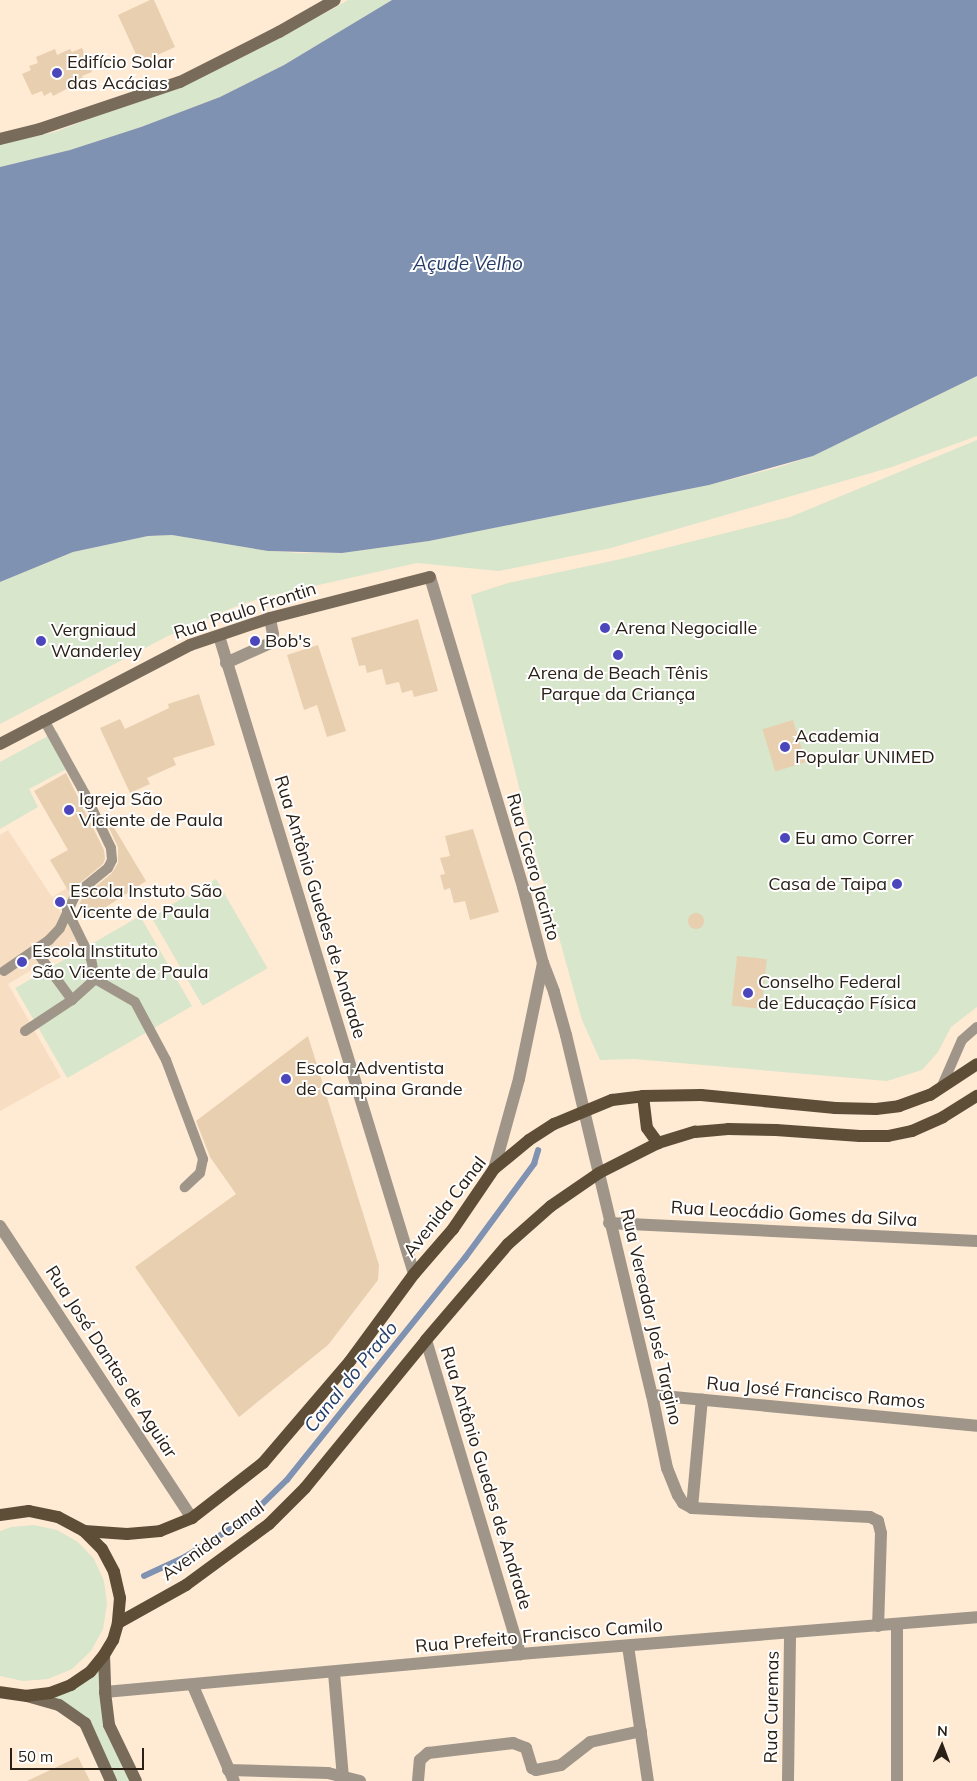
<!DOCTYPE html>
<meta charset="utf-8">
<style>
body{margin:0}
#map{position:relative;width:977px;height:1781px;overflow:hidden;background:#ffead4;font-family:Mulish,sans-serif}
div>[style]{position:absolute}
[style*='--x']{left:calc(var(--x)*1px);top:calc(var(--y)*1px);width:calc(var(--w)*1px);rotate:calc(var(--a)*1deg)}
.built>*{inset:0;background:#f7dec3}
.green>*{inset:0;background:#d8e6cc;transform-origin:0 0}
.water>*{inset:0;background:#8092b1}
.stream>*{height:5.5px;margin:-2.75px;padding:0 2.75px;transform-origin:2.75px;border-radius:2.75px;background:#8092b1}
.building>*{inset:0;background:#e8cfaf;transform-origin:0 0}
.round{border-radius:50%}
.service>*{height:10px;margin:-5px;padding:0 5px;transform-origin:5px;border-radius:5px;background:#9f9689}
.minor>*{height:12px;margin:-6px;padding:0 6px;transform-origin:6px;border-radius:6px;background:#9f9689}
.secondary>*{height:12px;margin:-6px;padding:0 6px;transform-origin:6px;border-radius:6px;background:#796b5a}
.primary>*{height:12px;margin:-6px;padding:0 6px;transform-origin:6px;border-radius:6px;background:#5e4e38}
.dots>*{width:14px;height:14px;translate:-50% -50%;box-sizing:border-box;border:2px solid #fff;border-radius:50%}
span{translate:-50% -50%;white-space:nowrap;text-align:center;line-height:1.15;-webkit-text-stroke:4px #fff;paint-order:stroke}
.poi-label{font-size:18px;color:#2a2016}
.left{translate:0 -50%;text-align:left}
.right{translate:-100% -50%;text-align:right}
.street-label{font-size:18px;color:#2a2016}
.water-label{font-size:19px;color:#243c67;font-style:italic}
.north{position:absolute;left:917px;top:1721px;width:50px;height:50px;-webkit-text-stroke:4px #fff;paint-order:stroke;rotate:2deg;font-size:14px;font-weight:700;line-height:20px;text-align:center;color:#2a2016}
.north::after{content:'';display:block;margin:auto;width:18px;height:22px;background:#2a2016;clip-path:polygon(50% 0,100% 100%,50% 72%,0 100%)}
.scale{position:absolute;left:10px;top:1748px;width:134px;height:22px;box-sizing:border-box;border:2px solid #2a2016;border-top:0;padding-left:6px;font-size:15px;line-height:18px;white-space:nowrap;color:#2a2016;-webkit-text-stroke:4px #fff;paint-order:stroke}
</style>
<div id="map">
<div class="built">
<div style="clip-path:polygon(8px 830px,52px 897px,67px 888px,72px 898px,58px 908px,81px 941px,8px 984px,61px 1077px,0 1111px,0 835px)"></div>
</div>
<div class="green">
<div style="clip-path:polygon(348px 0,392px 0,284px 65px,220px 97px,141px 127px,70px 150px,0 167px,0 143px,55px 132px,201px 76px,329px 11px)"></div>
<div style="clip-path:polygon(977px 376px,977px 436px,892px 467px,611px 548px,499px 571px,417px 563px,269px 596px,239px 605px,168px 636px,0 724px,0 582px,73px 552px,148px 536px,172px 535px,267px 551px,300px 553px,342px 553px,429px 541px,709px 485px,776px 468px,813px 456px)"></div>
<div style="clip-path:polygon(977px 440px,977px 1007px,951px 1027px,938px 1052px,922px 1070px,887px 1081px,634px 1059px,600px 1060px,582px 1020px,537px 859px,471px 595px,508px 583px,621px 559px,790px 517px)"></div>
<div style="clip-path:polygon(57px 731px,74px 765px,29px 789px,38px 807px,0 829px,0 762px)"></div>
<div style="left:216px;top:879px;width:103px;height:75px;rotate:60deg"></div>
<div style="left:140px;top:916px;width:104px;height:144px;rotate:60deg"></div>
<div style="clip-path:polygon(34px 1525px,57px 1530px,78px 1542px,94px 1559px,104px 1581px,107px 1604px,103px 1629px,91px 1651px,72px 1669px,48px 1679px,23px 1681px,0 1676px,0 1531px,11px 1527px)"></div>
<div style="clip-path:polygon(101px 1664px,101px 1692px,132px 1781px,115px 1781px,88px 1721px,44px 1698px)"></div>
</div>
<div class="water">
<div style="clip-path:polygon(392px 0,977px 0,977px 376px,813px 456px,709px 485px,429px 541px,342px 553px,268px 551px,172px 535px,148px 536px,73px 552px,0 582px,0 167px,70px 150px,141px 127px,220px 97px,284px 65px)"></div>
</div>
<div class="stream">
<div style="--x:144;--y:1576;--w:43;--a:-24.8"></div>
<div style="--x:183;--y:1558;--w:75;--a:-31.4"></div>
<div style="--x:247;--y:1519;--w:56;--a:-44.3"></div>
<div style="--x:287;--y:1480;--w:285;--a:-51.3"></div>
<div style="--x:465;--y:1258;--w:117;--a:-53.7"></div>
<div style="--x:534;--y:1164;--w:14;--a:-73"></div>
</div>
<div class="building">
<div style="clip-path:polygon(150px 0,154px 0,175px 47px,140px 63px,118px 15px)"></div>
<div style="clip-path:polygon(82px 48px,92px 72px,82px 76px,84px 80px,53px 96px,51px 92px,44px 96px,42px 91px,32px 95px,22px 74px,31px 70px,29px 66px,38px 63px,36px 57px,55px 49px,57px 55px,70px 49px,72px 52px)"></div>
<div style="clip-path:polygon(418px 619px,438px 691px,414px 697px,412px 690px,402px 693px,399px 682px,386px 685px,382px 669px,367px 673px,365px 665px,359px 666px,351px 638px)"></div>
<div style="clip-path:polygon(318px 645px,346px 731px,327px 737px,317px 705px,304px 710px,287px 655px)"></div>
<div style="clip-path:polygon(199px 694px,215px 745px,173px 758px,176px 765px,147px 778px,150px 784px,130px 793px,100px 728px,120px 719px,125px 729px,169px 708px,168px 704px)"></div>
<div style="left:793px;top:720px;width:44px;height:32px;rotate:73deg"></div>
<div style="clip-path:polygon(66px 773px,104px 850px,105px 859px,103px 864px,69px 892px,50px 860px,68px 850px,34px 791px)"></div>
<div style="clip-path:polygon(113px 826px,146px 881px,86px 920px,78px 907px,82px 898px,112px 873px,118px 863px,118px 847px,109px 828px)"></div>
<div style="clip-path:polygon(473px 829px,499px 912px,470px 920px,465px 901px,454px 903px,450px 888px,444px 890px,440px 875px,445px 874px,440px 858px,450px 856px,445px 836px)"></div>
<div class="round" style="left:688px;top:913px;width:16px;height:16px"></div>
<div style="left:737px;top:956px;width:30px;height:50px;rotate:6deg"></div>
<div style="clip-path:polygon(308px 1036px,379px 1265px,378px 1280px,328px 1345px,239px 1417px,135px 1267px,236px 1194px,210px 1157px,196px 1121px)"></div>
<div style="clip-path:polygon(78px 1757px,90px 1781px,27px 1781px)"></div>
</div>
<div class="service">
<div style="--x:36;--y:951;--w:61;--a:53.7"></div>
<div style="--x:4;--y:971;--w:55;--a:-34.6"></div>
<div style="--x:49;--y:940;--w:16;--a:-47"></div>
<div style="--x:60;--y:928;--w:38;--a:-65"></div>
<div style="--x:76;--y:894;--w:41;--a:-39.1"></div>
<div style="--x:108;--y:868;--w:9;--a:-63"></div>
<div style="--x:112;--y:860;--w:12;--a:-95"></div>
<div style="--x:111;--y:848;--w:60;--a:-115.7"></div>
<div style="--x:85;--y:794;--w:85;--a:-119"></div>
<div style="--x:95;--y:979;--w:46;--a:29.9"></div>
<div style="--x:135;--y:1002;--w:66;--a:61.9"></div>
<div style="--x:166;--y:1060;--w:106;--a:69.5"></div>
<div style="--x:203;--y:1159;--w:14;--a:102"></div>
<div style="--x:200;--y:1173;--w:21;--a:137"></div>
<div style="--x:25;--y:1031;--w:56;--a:-33.4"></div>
<div style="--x:72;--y:1000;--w:31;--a:-42"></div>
<div style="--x:95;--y:979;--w:20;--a:-101"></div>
<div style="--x:91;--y:959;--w:55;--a:-116.1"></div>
<div style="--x:941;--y:1088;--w:52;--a:-66.4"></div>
<div style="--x:962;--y:1040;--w:20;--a:-41"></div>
</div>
<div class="minor">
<div style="--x:430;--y:577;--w:324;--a:73.3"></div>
<div style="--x:523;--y:887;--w:79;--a:75.3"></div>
<div style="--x:543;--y:963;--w:118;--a:101.7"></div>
<div style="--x:519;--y:1079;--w:93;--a:105.5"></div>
<div style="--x:219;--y:636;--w:667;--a:73"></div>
<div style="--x:226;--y:663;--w:48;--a:-24.4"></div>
<div style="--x:270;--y:643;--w:9;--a:-72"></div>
<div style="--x:273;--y:634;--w:16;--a:-101"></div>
<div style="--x:543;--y:963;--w:31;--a:69"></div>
<div style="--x:554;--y:992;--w:45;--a:74.4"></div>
<div style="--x:566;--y:1035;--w:370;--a:76.6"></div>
<div style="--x:652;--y:1395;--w:75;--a:78.4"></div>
<div style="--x:667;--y:1468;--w:29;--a:68"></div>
<div style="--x:678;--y:1495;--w:9;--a:58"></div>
<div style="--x:683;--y:1503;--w:10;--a:29"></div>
<div style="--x:692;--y:1508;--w:178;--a:2.9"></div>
<div style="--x:870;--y:1517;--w:9;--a:27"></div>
<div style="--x:878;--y:1521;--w:12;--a:76"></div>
<div style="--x:881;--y:1533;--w:93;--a:91.8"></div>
<div style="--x:609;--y:1223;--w:368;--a:2.8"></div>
<div style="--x:0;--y:1226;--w:349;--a:56.7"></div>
<div style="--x:426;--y:1340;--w:328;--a:73.3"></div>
<div style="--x:652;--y:1395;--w:326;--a:5.4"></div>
<div style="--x:692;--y:1508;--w:109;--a:-84.8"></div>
<div style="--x:897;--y:1624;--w:157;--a:90"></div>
<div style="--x:628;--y:1646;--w:136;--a:81.6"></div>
<div style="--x:334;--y:1673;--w:104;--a:85.1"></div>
<div style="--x:193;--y:1686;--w:103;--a:66.7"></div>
<div style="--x:105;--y:1692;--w:417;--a:-5.2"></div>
<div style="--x:520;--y:1654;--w:458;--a:-4.6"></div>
<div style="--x:228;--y:1770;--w:100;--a:1.7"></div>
<div style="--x:328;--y:1773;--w:33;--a:14"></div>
<div style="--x:418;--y:1781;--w:21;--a:-85"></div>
<div style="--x:420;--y:1760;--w:11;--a:-41"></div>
<div style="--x:428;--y:1753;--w:86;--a:-6.7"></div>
<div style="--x:513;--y:1743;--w:14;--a:21"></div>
<div style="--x:526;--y:1748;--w:21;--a:73"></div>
<div style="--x:532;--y:1768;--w:4;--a:27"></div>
<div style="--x:536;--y:1770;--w:25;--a:-11"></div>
<div style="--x:561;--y:1765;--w:37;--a:-38"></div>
<div style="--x:590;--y:1742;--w:52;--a:-12.2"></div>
<div style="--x:788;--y:1781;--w:148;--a:-89.2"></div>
</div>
<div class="secondary">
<div style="--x:0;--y:139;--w:41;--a:-14"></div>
<div style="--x:40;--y:129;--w:148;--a:-18.6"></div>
<div style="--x:180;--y:82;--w:111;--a:-26.8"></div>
<div style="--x:279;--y:32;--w:64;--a:-29.7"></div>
<div style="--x:0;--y:744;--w:214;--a:-27.5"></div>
<div style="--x:190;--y:645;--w:84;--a:-18.6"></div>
<div style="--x:270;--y:618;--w:165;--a:-14.4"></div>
<div style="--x:104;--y:1655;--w:37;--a:88"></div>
<div style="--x:105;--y:1692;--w:33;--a:83"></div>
<div style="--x:109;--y:1725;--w:62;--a:64.3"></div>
<div style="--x:27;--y:1696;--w:33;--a:16"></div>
<div style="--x:59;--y:1705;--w:32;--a:35"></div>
<div style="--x:85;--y:1723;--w:64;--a:65.9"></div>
</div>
<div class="primary">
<div style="--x:643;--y:1096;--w:32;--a:83"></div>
<div style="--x:647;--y:1128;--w:19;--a:54"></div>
<div style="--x:0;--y:1515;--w:29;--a:-8"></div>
<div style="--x:29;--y:1511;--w:30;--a:12"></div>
<div style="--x:58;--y:1517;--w:30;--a:28"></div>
<div style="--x:84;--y:1531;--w:25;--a:45"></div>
<div style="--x:102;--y:1549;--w:26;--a:62"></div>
<div style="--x:114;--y:1572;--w:27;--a:77"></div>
<div style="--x:120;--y:1598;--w:25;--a:95"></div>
<div style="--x:118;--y:1623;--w:18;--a:106"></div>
<div style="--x:113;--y:1640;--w:17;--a:121"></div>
<div style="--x:104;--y:1655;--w:22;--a:129"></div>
<div style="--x:90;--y:1672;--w:23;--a:146"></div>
<div style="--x:71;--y:1685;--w:22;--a:159"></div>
<div style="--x:50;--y:1693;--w:23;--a:173"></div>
<div style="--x:27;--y:1696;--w:27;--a:-172"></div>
<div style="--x:84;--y:1531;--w:43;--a:4"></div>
<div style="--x:127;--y:1534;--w:33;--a:-5"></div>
<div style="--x:160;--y:1531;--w:35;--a:-22"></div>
<div style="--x:192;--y:1518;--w:90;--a:-37.8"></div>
<div style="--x:263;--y:1463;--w:134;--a:-49.5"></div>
<div style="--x:350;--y:1361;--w:108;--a:-53.7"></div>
<div style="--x:414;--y:1274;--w:60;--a:-49.1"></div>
<div style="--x:453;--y:1229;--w:73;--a:-55.7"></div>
<div style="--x:494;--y:1169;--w:45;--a:-39.6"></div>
<div style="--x:529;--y:1140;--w:30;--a:-33"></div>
<div style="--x:554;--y:1124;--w:63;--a:-22.5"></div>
<div style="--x:612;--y:1100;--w:31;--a:-7"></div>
<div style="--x:643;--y:1096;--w:58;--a:-1"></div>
<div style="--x:701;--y:1095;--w:135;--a:5.5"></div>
<div style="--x:835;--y:1108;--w:41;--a:1.4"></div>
<div style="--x:876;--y:1109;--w:23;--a:-7"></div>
<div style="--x:899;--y:1106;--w:33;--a:-20"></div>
<div style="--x:930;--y:1095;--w:56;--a:-33.4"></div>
<div style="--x:118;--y:1623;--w:78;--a:-29.2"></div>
<div style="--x:186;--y:1585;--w:103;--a:-36.3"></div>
<div style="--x:269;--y:1524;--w:51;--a:-45"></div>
<div style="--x:305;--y:1488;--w:191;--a:-50.7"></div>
<div style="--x:426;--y:1340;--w:126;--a:-49.5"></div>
<div style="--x:508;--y:1244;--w:57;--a:-41.5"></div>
<div style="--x:551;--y:1206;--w:58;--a:-34.5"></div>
<div style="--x:599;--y:1173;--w:66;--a:-27"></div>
<div style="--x:658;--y:1143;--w:39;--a:-17"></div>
<div style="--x:695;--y:1132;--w:33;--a:-5"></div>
<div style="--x:728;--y:1129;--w:48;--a:1.2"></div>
<div style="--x:776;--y:1130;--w:84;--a:4.1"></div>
<div style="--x:860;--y:1136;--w:28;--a:0"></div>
<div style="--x:888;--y:1136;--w:25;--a:-12"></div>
<div style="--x:912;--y:1131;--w:34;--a:-24"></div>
<div style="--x:943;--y:1117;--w:40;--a:-32"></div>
</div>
<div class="dots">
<div style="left:57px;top:73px;background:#4c46bc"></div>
<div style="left:605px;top:628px;background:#4c46bc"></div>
<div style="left:41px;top:641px;background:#4c46bc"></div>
<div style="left:255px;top:641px;background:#4c46bc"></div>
<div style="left:618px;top:655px;background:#4c46bc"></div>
<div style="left:785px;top:747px;background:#4c46bc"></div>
<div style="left:69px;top:810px;background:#4c46bc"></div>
<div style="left:785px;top:838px;background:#4c46bc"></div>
<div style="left:897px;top:884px;background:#4c46bc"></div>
<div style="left:60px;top:902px;background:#4c46bc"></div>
<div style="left:22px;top:962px;background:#4c46bc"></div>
<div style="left:748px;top:993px;background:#4c46bc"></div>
<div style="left:286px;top:1079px;background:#4c46bc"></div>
</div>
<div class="poi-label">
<span class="left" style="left:67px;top:73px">Edifício Solar<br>das Acácias</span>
<span class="left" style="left:615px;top:628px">Arena Negocialle</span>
<span class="left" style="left:51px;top:641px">Vergniaud<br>Wanderley</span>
<span class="left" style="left:265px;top:641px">Bob's</span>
<span style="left:618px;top:684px">Arena de Beach Tênis<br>Parque da Criança</span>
<span class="left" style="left:795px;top:747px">Academia<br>Popular UNIMED</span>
<span class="left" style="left:79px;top:810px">Igreja São<br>Viciente de Paula</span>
<span class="left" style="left:795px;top:838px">Eu amo Correr</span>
<span class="right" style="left:887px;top:884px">Casa de Taipa</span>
<span class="left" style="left:70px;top:902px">Escola Instuto São<br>Vicente de Paula</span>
<span class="left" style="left:32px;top:962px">Escola Instituto<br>São Vicente de Paula</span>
<span class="left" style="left:758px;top:993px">Conselho Federal<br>de Educação Física</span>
<span class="left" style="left:296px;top:1079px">Escola Adventista<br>de Campina Grande</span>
</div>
<div class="street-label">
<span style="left:245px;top:611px;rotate:-18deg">Rua Paulo Frontin</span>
<span style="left:533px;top:867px;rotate:74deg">Rua Cicero Jacinto</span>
<span style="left:320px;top:907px;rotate:73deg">Rua Antônio Guedes de Andrade</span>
<span style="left:445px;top:1207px;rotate:-52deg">Avenida Canal</span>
<span style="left:794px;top:1214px;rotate:3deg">Rua Leocádio Gomes da Silva</span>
<span style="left:651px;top:1317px;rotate:77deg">Rua Vereador José Targino</span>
<span style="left:111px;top:1362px;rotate:57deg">Rua José Dantas de Aguiar</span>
<span style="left:816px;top:1393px;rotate:5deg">Rua José Francisco Ramos</span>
<span style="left:486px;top:1478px;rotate:73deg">Rua Antônio Guedes de Andrade</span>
<span style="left:213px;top:1541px;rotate:-36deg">Avenida Canal</span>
<span style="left:539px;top:1636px;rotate:-5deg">Rua Prefeito Francisco Camilo</span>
<span style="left:772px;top:1707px;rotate:-89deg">Rua Curemas</span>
</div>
<div class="water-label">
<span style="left:468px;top:264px">Açude Velho</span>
<span style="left:351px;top:1377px;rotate:-51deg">Canal do Prado</span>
</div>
<div class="north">N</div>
<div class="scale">50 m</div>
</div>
